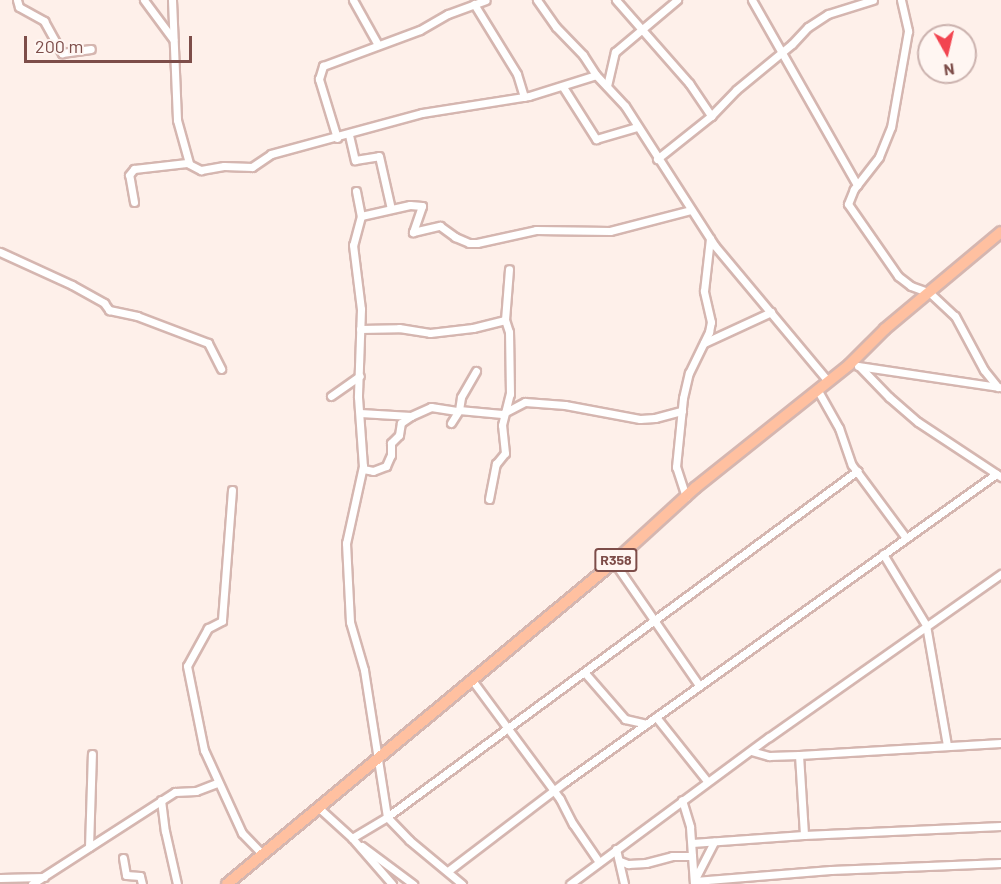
<!DOCTYPE html>
<style>
body{margin:0}
#map{position:relative;width:1001px;height:884px;overflow:hidden;background:#fef0ea;font-family:Barlow,sans-serif}
div>[style]{position:absolute}
[style*='--x']{left:calc(var(--x)*1px);top:calc(var(--y)*1px);width:calc(var(--w)*1px);rotate:calc(var(--a)*1deg)}
.roads{filter:drop-shadow(2px 0 #d5b6b0) drop-shadow(-2px 0 #d5b6b0) drop-shadow(0 2px #d5b6b0) drop-shadow(0 -2px #d5b6b0)}
.street>*{height:7px;margin:-3.5px;padding:0 3.5px;transform-origin:3.5px;border-radius:3.5px;background:#fff}
.primary>*{height:10px;margin:-5px;padding:0 5px;transform-origin:5px;border-radius:5px;background:#ffc0a0}
span{translate:-50% -50%;white-space:nowrap;text-align:center;line-height:1.15;-webkit-text-stroke:6px #fff6f2;paint-order:stroke}
.shield-label span{padding:2px 4px;background:#fff6f2;border:2px solid;border-radius:4px;-webkit-text-stroke-width:0}
.shield-label{font-size:14px;color:#7d4d49;font-weight:700}
.north{position:absolute;left:917px;top:24px;width:60px;height:60px;box-sizing:border-box;background:#fff6f2;border:2px solid #cbb2ae;border-radius:50%;rotate:172deg;font-size:16px;font-weight:700;line-height:24px;text-align:center;color:#7d4d49}
.north::after{content:'';display:block;margin:auto;width:21px;height:27px;background:#f24550;clip-path:polygon(50% 0,100% 100%,50% 72%,0 100%)}
.scale{position:absolute;left:24px;top:36px;width:168px;height:27px;box-sizing:border-box;border:3px solid #7d4d49;border-top:0;padding-left:8px;font-size:18px;line-height:21px;white-space:nowrap;color:#7d4d49;-webkit-text-stroke:4px #fff6f2;paint-order:stroke}
</style>
<div id="map">
<div class="roads">
<div class="street">
<div style="--x:17;--y:0;--w:7;--a:74"></div>
<div style="--x:19;--y:7;--w:29;--a:29"></div>
<div style="--x:44;--y:21;--w:37;--a:61"></div>
<div style="--x:62;--y:53;--w:29;--a:-8"></div>
<div style="--x:144;--y:0;--w:49;--a:53.4"></div>
<div style="--x:172;--y:0;--w:120;--a:87.6"></div>
<div style="--x:177;--y:120;--w:45;--a:74.4"></div>
<div style="--x:353;--y:0;--w:51;--a:60.9"></div>
<div style="--x:537;--y:0;--w:33;--a:55"></div>
<div style="--x:556;--y:27;--w:39;--a:46"></div>
<div style="--x:583;--y:55;--w:24;--a:57"></div>
<div style="--x:596;--y:75;--w:42;--a:46.9"></div>
<div style="--x:625;--y:106;--w:166;--a:57.3"></div>
<div style="--x:715;--y:246;--w:176;--a:50.1"></div>
<div style="--x:616;--y:0;--w:111;--a:48.7"></div>
<div style="--x:689;--y:83;--w:40;--a:56"></div>
<div style="--x:752;--y:0;--w:213;--a:60.4"></div>
<div style="--x:901;--y:0;--w:32;--a:77"></div>
<div style="--x:908;--y:31;--w:97;--a:100"></div>
<div style="--x:891;--y:127;--w:32;--a:112"></div>
<div style="--x:879;--y:157;--w:41;--a:128"></div>
<div style="--x:854;--y:189;--w:16;--a:112"></div>
<div style="--x:848;--y:204;--w:88;--a:55.2"></div>
<div style="--x:898;--y:276;--w:16;--a:38"></div>
<div style="--x:911;--y:286;--w:20;--a:20"></div>
<div style="--x:930;--y:293;--w:34;--a:43"></div>
<div style="--x:955;--y:316;--w:61;--a:61.8"></div>
<div style="--x:984;--y:370;--w:22;--a:51"></div>
<div style="--x:474;--y:4;--w:82;--a:58.4"></div>
<div style="--x:517;--y:74;--w:24;--a:73"></div>
<div style="--x:607;--y:86;--w:35;--a:-77"></div>
<div style="--x:615;--y:52;--w:81;--a:-40"></div>
<div style="--x:563;--y:87;--w:62;--a:57.6"></div>
<div style="--x:596;--y:139;--w:43;--a:-16.3"></div>
<div style="--x:349;--y:135;--w:26;--a:77"></div>
<div style="--x:355;--y:160;--w:24;--a:-9"></div>
<div style="--x:379;--y:156;--w:54;--a:77.2"></div>
<div style="--x:337;--y:138;--w:62;--a:-107"></div>
<div style="--x:319;--y:79;--w:14;--a:-73"></div>
<div style="--x:323;--y:66;--w:103;--a:-20.4"></div>
<div style="--x:420;--y:30;--w:32;--a:-30"></div>
<div style="--x:448;--y:14;--w:40;--a:-20.2"></div>
<div style="--x:657;--y:159;--w:69;--a:-38.5"></div>
<div style="--x:711;--y:116;--w:36;--a:-46"></div>
<div style="--x:736;--y:90;--w:72;--a:-39.4"></div>
<div style="--x:792;--y:44;--w:23;--a:-47"></div>
<div style="--x:808;--y:27;--w:24;--a:-33"></div>
<div style="--x:828;--y:14;--w:47;--a:-17.3"></div>
<div style="--x:356;--y:191;--w:25;--a:79"></div>
<div style="--x:361;--y:216;--w:30;--a:105"></div>
<div style="--x:353;--y:245;--w:64;--a:82.9"></div>
<div style="--x:361;--y:309;--w:88;--a:92"></div>
<div style="--x:358;--y:397;--w:69;--a:85.9"></div>
<div style="--x:363;--y:466;--w:79;--a:102.4"></div>
<div style="--x:346;--y:543;--w:79;--a:87.1"></div>
<div style="--x:350;--y:622;--w:50;--a:73.7"></div>
<div style="--x:364;--y:670;--w:149;--a:81.1"></div>
<div style="--x:387;--y:817;--w:32;--a:46"></div>
<div style="--x:409;--y:840;--w:69;--a:39.7"></div>
<div style="--x:134;--y:202;--w:27;--a:-100"></div>
<div style="--x:129;--y:175;--w:8;--a:-50"></div>
<div style="--x:134;--y:169;--w:53;--a:-6.5"></div>
<div style="--x:187;--y:163;--w:16;--a:27"></div>
<div style="--x:201;--y:170;--w:23;--a:-10"></div>
<div style="--x:224;--y:166;--w:28;--a:2"></div>
<div style="--x:252;--y:167;--w:23;--a:-34"></div>
<div style="--x:271;--y:154;--w:156;--a:-15.2"></div>
<div style="--x:422;--y:113;--w:108;--a:-9"></div>
<div style="--x:529;--y:96;--w:70;--a:-17.4"></div>
<div style="--x:361;--y:216;--w:50;--a:-12.7"></div>
<div style="--x:410;--y:205;--w:12;--a:5"></div>
<div style="--x:422;--y:206;--w:28;--a:109"></div>
<div style="--x:413;--y:232;--w:28;--a:-13"></div>
<div style="--x:440;--y:226;--w:19;--a:36"></div>
<div style="--x:455;--y:237;--w:15;--a:23"></div>
<div style="--x:469;--y:243;--w:8;--a:0"></div>
<div style="--x:477;--y:243;--w:60;--a:-12.4"></div>
<div style="--x:536;--y:230;--w:74;--a:0.8"></div>
<div style="--x:610;--y:231;--w:84;--a:-14.5"></div>
<div style="--x:0;--y:252;--w:79;--a:24.6"></div>
<div style="--x:72;--y:285;--w:37;--a:29"></div>
<div style="--x:104;--y:303;--w:9;--a:54"></div>
<div style="--x:109;--y:310;--w:29;--a:12"></div>
<div style="--x:137;--y:316;--w:76;--a:20.8"></div>
<div style="--x:208;--y:343;--w:29;--a:63"></div>
<div style="--x:360;--y:329;--w:39;--a:-1"></div>
<div style="--x:399;--y:328;--w:31;--a:9"></div>
<div style="--x:430;--y:333;--w:43;--a:-6.6"></div>
<div style="--x:473;--y:328;--w:33;--a:-14"></div>
<div style="--x:505;--y:320;--w:51;--a:-85.5"></div>
<div style="--x:704;--y:343;--w:74;--a:-24.8"></div>
<div style="--x:858;--y:366;--w:143;--a:8.5"></div>
<div style="--x:860;--y:367;--w:42;--a:46"></div>
<div style="--x:889;--y:397;--w:38;--a:41"></div>
<div style="--x:918;--y:422;--w:100;--a:33.5"></div>
<div style="--x:817;--y:389;--w:45;--a:60.6"></div>
<div style="--x:839;--y:428;--w:39;--a:71"></div>
<div style="--x:852;--y:465;--w:91;--a:53.5"></div>
<div style="--x:331;--y:396;--w:35;--a:-35"></div>
<div style="--x:459;--y:410;--w:13;--a:-81"></div>
<div style="--x:461;--y:397;--w:30;--a:-60"></div>
<div style="--x:360;--y:413;--w:51;--a:3.4"></div>
<div style="--x:411;--y:416;--w:22;--a:-24"></div>
<div style="--x:431;--y:407;--w:26;--a:9"></div>
<div style="--x:451;--y:423;--w:15;--a:-58"></div>
<div style="--x:459;--y:410;--w:43;--a:5.3"></div>
<div style="--x:502;--y:414;--w:26;--a:-28"></div>
<div style="--x:525;--y:402;--w:40;--a:4.3"></div>
<div style="--x:565;--y:405;--w:76;--a:10.6"></div>
<div style="--x:640;--y:419;--w:15;--a:-4"></div>
<div style="--x:655;--y:418;--w:28;--a:-15"></div>
<div style="--x:363;--y:469;--w:10;--a:11"></div>
<div style="--x:373;--y:471;--w:14;--a:-21"></div>
<div style="--x:386;--y:466;--w:12;--a:-66"></div>
<div style="--x:391;--y:455;--w:12;--a:-90"></div>
<div style="--x:391;--y:443;--w:11;--a:-45"></div>
<div style="--x:399;--y:435;--w:12;--a:-81"></div>
<div style="--x:401;--y:423;--w:12;--a:-35"></div>
<div style="--x:232;--y:490;--w:131;--a:94.4"></div>
<div style="--x:222;--y:621;--w:16;--a:153"></div>
<div style="--x:208;--y:628;--w:43;--a:118.9"></div>
<div style="--x:187;--y:666;--w:86;--a:78.6"></div>
<div style="--x:204;--y:750;--w:91;--a:65.4"></div>
<div style="--x:242;--y:833;--w:29;--a:46"></div>
<div style="--x:686;--y:497;--w:32;--a:-108"></div>
<div style="--x:676;--y:467;--w:69;--a:-84.2"></div>
<div style="--x:683;--y:398;--w:26;--a:-77"></div>
<div style="--x:689;--y:373;--w:46;--a:-64"></div>
<div style="--x:709;--y:332;--w:10;--a:-79"></div>
<div style="--x:711;--y:322;--w:32;--a:-103"></div>
<div style="--x:704;--y:291;--w:53;--a:-83.5"></div>
<div style="--x:489;--y:499;--w:36;--a:-79"></div>
<div style="--x:496;--y:464;--w:14;--a:-51"></div>
<div style="--x:505;--y:453;--w:28;--a:-96"></div>
<div style="--x:502;--y:425;--w:32;--a:-76"></div>
<div style="--x:510;--y:394;--w:62;--a:-90.9"></div>
<div style="--x:509;--y:332;--w:13;--a:-108"></div>
<div style="--x:883;--y:554;--w:83;--a:58.8"></div>
<div style="--x:926;--y:625;--w:122;--a:80.1"></div>
<div style="--x:614;--y:562;--w:150;--a:55.4"></div>
<div style="--x:585;--y:673;--w:61;--a:49"></div>
<div style="--x:625;--y:719;--w:22;--a:13"></div>
<div style="--x:472;--y:680;--w:148;--a:53.5"></div>
<div style="--x:560;--y:799;--w:28;--a:63"></div>
<div style="--x:573;--y:824;--w:46;--a:55.6"></div>
<div style="--x:656;--y:717;--w:82;--a:51.4"></div>
<div style="--x:751;--y:751;--w:19;--a:16"></div>
<div style="--x:769;--y:756;--w:30;--a:-2"></div>
<div style="--x:799;--y:755;--w:202;--a:-3.4"></div>
<div style="--x:799;--y:755;--w:80;--a:86.4"></div>
<div style="--x:161;--y:800;--w:31;--a:83"></div>
<div style="--x:165;--y:831;--w:54;--a:77.2"></div>
<div style="--x:682;--y:800;--w:28;--a:73"></div>
<div style="--x:690;--y:827;--w:57;--a:86"></div>
<div style="--x:319;--y:808;--w:45;--a:42.3"></div>
<div style="--x:352;--y:838;--w:61;--a:49"></div>
<div style="--x:352;--y:838;--w:41;--a:-31"></div>
<div style="--x:387;--y:817;--w:584;--a:-36.36"></div>
<div style="--x:692;--y:843;--w:112;--a:-4.1"></div>
<div style="--x:804;--y:835;--w:197;--a:-2.6"></div>
<div style="--x:362;--y:846;--w:64;--a:36.7"></div>
<div style="--x:89;--y:847;--w:93;--a:-88.2"></div>
<div style="--x:616;--y:849;--w:36;--a:77"></div>
<div style="--x:123;--y:858;--w:17;--a:80"></div>
<div style="--x:126;--y:875;--w:14;--a:4"></div>
<div style="--x:140;--y:876;--w:8;--a:76"></div>
<div style="--x:620;--y:861;--w:9;--a:21"></div>
<div style="--x:628;--y:864;--w:18;--a:-3"></div>
<div style="--x:646;--y:863;--w:27;--a:-15"></div>
<div style="--x:672;--y:856;--w:20;--a:0"></div>
<div style="--x:448;--y:871;--w:147;--a:-37.3"></div>
<div style="--x:565;--y:782;--w:530;--a:-35.55"></div>
<div style="--x:0;--y:878;--w:44;--a:-1.3"></div>
<div style="--x:695;--y:879;--w:42;--a:-62.8"></div>
<div style="--x:695;--y:881;--w:136;--a:-4.6"></div>
<div style="--x:831;--y:870;--w:170;--a:-2.4"></div>
<div style="--x:32;--y:884;--w:170;--a:-32.8"></div>
<div style="--x:175;--y:792;--w:21;--a:-3"></div>
<div style="--x:196;--y:791;--w:22;--a:-21"></div>
<div style="--x:570;--y:884;--w:247;--a:-36.5"></div>
<div style="--x:769;--y:737;--w:284;--a:-35.1"></div>
</div>
<div class="primary">
<div style="--x:227;--y:884;--w:503;--a:-39.76"></div>
<div style="--x:614;--y:562;--w:110;--a:-42.4"></div>
<div style="--x:695;--y:488;--w:197;--a:-38.6"></div>
<div style="--x:849;--y:365;--w:51;--a:-45"></div>
<div style="--x:885;--y:329;--w:151;--a:-39.9"></div>
</div>
</div>
<div class="shield-label">
<span style="left:616px;top:560px">R358</span>
</div>
<div class="north">N</div>
<div class="scale">200 m</div>
</div>
